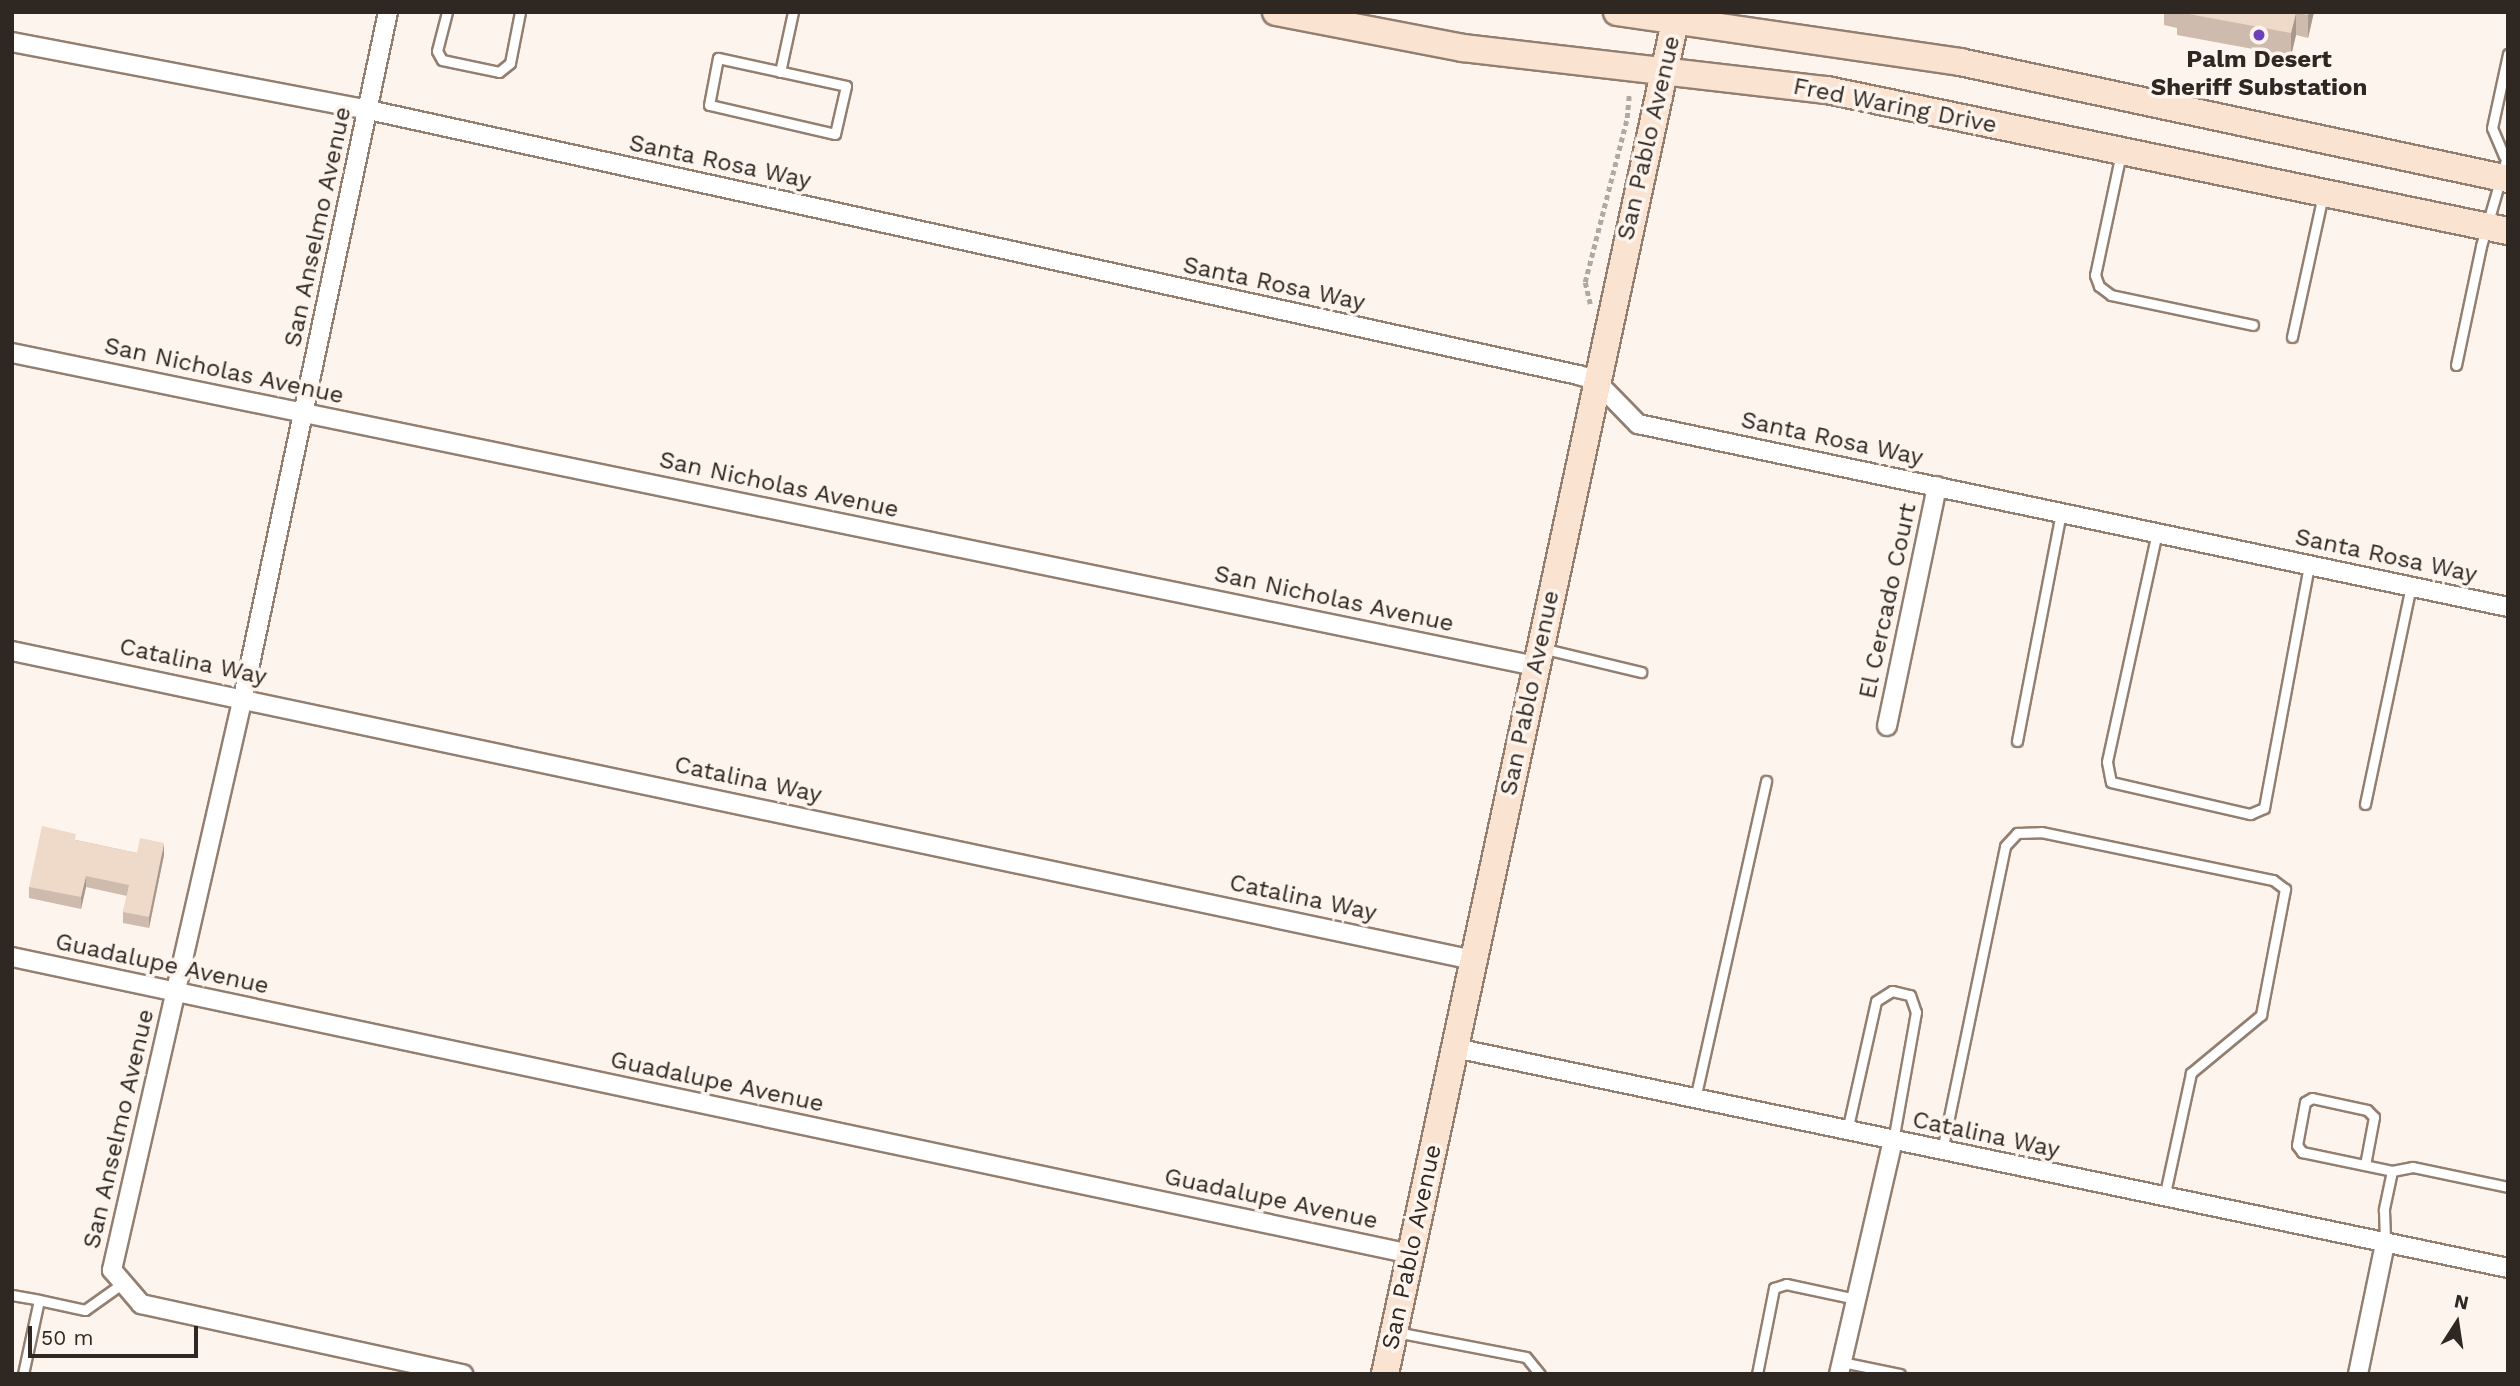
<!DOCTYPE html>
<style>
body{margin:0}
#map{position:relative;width:2520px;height:1386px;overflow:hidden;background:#fdf4ed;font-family:"Work Sans",sans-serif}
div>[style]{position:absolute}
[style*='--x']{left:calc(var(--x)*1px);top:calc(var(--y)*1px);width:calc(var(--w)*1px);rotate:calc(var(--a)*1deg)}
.path>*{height:4.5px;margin-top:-2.25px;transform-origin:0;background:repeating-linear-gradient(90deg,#b0a8a1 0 5px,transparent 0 8.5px)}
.roads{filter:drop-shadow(2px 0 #937f70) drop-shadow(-2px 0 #937f70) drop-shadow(0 2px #937f70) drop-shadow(0 -2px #937f70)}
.lane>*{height:9px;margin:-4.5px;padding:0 4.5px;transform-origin:4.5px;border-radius:4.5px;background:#fff}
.street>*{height:18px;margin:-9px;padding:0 9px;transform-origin:9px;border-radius:9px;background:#fff}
.secondary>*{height:26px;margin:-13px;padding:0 13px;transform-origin:13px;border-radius:13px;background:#fae3d0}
.wall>*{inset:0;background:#cebbad}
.shaded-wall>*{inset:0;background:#a7988d}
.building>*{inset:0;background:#efd9c9}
.dots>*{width:19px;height:19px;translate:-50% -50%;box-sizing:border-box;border:4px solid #fdf4ed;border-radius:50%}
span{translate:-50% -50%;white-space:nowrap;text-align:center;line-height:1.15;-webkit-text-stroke:7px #fdf4ed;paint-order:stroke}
.poi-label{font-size:24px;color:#2f2721;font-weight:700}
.street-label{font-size:24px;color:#2f2721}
.frame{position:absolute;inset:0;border:14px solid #2f2721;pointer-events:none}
.north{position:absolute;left:2422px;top:1288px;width:70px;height:70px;-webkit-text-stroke:5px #fdf4ed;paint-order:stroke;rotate:12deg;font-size:19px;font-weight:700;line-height:28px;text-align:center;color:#2f2721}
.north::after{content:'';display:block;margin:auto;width:24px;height:32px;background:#2f2721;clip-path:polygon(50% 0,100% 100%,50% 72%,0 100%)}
.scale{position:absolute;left:28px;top:1326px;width:170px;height:32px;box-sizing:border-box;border:4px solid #2f2721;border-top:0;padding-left:9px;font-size:21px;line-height:24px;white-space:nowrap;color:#2f2721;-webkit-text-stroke:5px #fdf4ed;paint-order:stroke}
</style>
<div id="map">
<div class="path">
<div style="--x:1590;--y:304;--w:23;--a:-103"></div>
<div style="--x:1585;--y:282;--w:169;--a:-75.6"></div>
<div style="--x:1627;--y:118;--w:23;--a:-85"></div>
</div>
<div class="roads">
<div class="lane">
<div style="--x:447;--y:12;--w:40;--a:104.4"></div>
<div style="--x:437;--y:51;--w:10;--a:61"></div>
<div style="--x:442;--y:60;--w:58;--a:11.9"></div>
<div style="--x:499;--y:72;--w:14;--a:-39"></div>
<div style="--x:510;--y:63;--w:52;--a:-78.9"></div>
<div style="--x:718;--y:58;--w:131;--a:12.3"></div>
<div style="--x:846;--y:86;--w:49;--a:102.9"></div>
<div style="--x:835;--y:134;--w:129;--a:-167"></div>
<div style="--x:709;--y:105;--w:48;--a:-79.2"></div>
<div style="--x:780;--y:72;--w:61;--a:-77.8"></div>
<div style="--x:2121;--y:153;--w:125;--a:102"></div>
<div style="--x:2095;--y:275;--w:12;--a:70"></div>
<div style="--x:2099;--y:286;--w:15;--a:37"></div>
<div style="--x:2111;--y:295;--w:145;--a:11.9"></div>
<div style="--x:2504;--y:156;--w:30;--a:-113"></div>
<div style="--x:2492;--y:128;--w:76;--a:-77.8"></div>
<div style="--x:2292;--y:337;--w:145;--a:-77.7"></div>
<div style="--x:2456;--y:365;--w:122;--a:-78.1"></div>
<div style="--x:2481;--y:246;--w:97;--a:-73.8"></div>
<div style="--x:2157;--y:532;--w:235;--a:102.3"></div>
<div style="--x:2107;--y:762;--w:20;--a:79"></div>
<div style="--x:2111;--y:782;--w:143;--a:13"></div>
<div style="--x:2250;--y:814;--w:15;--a:-23"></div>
<div style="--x:2264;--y:808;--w:247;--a:-79.5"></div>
<div style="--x:1545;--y:649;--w:99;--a:13.5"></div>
<div style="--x:2017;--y:741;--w:232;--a:-79.1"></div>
<div style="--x:2365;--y:804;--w:223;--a:-78.1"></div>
<div style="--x:1695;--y:1099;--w:326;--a:-77.4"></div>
<div style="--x:1847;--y:1131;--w:133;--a:-77.4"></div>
<div style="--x:1876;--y:1001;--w:19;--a:-32"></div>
<div style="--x:1892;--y:991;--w:18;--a:13"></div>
<div style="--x:1910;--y:995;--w:18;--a:71"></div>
<div style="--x:1916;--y:1012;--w:131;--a:100.1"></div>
<div style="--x:1942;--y:1151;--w:311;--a:-78.3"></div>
<div style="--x:2005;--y:846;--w:18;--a:-47"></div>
<div style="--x:2017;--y:833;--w:24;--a:-2"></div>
<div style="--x:2041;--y:832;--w:237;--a:11.7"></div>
<div style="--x:2273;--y:880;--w:15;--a:37"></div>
<div style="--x:2285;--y:889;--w:128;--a:100.8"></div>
<div style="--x:2261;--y:1015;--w:91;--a:140.4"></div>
<div style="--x:2191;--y:1073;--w:128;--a:102.2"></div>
<div style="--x:2365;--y:1165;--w:49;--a:-79.4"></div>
<div style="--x:2374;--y:1117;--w:10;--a:-135"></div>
<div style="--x:2367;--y:1110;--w:56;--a:-167.7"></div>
<div style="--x:2312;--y:1098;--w:8;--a:150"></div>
<div style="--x:2305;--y:1102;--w:44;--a:100.5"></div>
<div style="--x:2297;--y:1145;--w:9;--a:54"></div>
<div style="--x:2302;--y:1152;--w:92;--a:11.9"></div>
<div style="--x:2392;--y:1171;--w:40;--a:102"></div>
<div style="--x:2384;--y:1210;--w:32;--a:88"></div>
<div style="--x:2392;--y:1171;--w:21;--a:-11"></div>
<div style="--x:2413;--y:1167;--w:97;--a:11.9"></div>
<div style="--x:12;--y:1295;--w:27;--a:10"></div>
<div style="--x:39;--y:1300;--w:76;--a:102.2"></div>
<div style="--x:39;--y:1300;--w:47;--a:12.3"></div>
<div style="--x:85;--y:1310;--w:47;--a:-35.4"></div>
<div style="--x:1396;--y:1332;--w:132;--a:10.9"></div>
<div style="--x:1526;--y:1357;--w:22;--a:51"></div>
<div style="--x:1842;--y:1362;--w:59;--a:11.7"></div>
<div style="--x:1757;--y:1374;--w:88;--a:-78.8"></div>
<div style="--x:1774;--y:1288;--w:13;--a:-18"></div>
<div style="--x:1786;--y:1284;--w:72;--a:12.1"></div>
</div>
<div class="street">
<div style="--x:388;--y:12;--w:700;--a:101.95"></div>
<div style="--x:243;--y:697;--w:588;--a:102.88"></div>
<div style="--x:112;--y:1270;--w:45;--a:49.5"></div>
<div style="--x:141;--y:1304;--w:330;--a:12.3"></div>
<div style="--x:12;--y:42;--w:363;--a:10.8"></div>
<div style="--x:369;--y:110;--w:1238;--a:12.36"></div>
<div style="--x:1578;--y:375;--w:18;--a:16"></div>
<div style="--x:1595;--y:380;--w:62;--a:45.7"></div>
<div style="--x:1638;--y:424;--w:889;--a:11.88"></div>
<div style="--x:12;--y:353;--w:1556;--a:11.61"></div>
<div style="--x:12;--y:651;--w:1493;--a:11.94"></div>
<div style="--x:1887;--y:726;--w:245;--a:-78.2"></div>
<div style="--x:12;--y:957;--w:1430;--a:11.99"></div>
<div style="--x:1455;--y:1048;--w:1076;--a:11.8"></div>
<div style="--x:1839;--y:1374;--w:239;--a:-77"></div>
<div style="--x:2358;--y:1374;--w:133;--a:-78.3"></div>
</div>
<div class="secondary">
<div style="--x:1276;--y:12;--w:190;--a:10.9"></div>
<div style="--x:1463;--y:48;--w:366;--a:6.6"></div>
<div style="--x:1827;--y:90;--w:695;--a:11.7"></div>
<div style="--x:1617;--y:12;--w:347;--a:8.3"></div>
<div style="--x:1960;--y:62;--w:560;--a:12.05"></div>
<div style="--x:1385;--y:1374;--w:1393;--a:-77.9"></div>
</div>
</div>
<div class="wall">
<div style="clip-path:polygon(2161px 12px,2314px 12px,2308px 38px,2296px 35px,2291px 56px,2177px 35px,2177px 28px,2164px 25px,2164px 14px,2161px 14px)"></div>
<div style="clip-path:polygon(76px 840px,137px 853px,164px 855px,149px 928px,123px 923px,123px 912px,127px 896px,86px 887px,81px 909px,29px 898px,29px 887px)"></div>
</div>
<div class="shaded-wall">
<div style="clip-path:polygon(2309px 12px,2314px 12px,2308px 38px,2308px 15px)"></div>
<div style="clip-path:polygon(2296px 13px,2296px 35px,2291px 56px,2291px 33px)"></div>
<div style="clip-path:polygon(164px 843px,164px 855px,149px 928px,149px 917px)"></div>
<div style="clip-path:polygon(86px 876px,86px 887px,81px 909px,81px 897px)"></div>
</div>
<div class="building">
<div style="clip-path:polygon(2178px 12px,2309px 12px,2308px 15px,2296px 13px,2291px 33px)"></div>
<div style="clip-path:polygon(42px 826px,76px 834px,75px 840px,137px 853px,140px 838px,164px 843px,149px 917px,123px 912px,129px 885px,86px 876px,81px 897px,29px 887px)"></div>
</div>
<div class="dots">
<div style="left:2259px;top:35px;background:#6d41b9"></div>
</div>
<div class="poi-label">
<span style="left:2259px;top:74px">Palm Desert<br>Sheriff Substation</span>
</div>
<div class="street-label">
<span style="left:1895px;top:106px;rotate:11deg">Fred Waring Drive</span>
<span style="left:1649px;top:138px;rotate:-77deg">San Pablo Avenue</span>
<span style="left:720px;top:162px;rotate:12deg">Santa Rosa Way</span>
<span style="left:318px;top:227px;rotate:-78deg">San Anselmo Avenue</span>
<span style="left:1274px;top:284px;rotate:12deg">Santa Rosa Way</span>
<span style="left:224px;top:371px;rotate:12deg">San Nicholas Avenue</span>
<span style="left:1832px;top:439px;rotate:12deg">Santa Rosa Way</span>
<span style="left:779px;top:485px;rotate:12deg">San Nicholas Avenue</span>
<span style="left:2386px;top:556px;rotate:12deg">Santa Rosa Way</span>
<span style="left:1334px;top:599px;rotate:12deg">San Nicholas Avenue</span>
<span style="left:1888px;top:601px;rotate:-78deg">El Cercado Court</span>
<span style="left:193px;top:662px;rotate:12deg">Catalina Way</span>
<span style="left:1530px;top:693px;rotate:-78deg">San Pablo Avenue</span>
<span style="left:748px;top:780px;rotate:12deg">Catalina Way</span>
<span style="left:1303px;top:898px;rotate:12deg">Catalina Way</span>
<span style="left:162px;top:964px;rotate:12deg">Guadalupe Avenue</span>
<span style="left:717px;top:1082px;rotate:12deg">Guadalupe Avenue</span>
<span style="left:119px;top:1129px;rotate:-77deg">San Anselmo Avenue</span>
<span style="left:1986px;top:1135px;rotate:12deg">Catalina Way</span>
<span style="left:1271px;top:1199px;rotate:12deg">Guadalupe Avenue</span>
<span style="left:1412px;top:1247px;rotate:-78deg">San Pablo Avenue</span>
</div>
<div class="frame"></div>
<div class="north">N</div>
<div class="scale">50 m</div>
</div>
